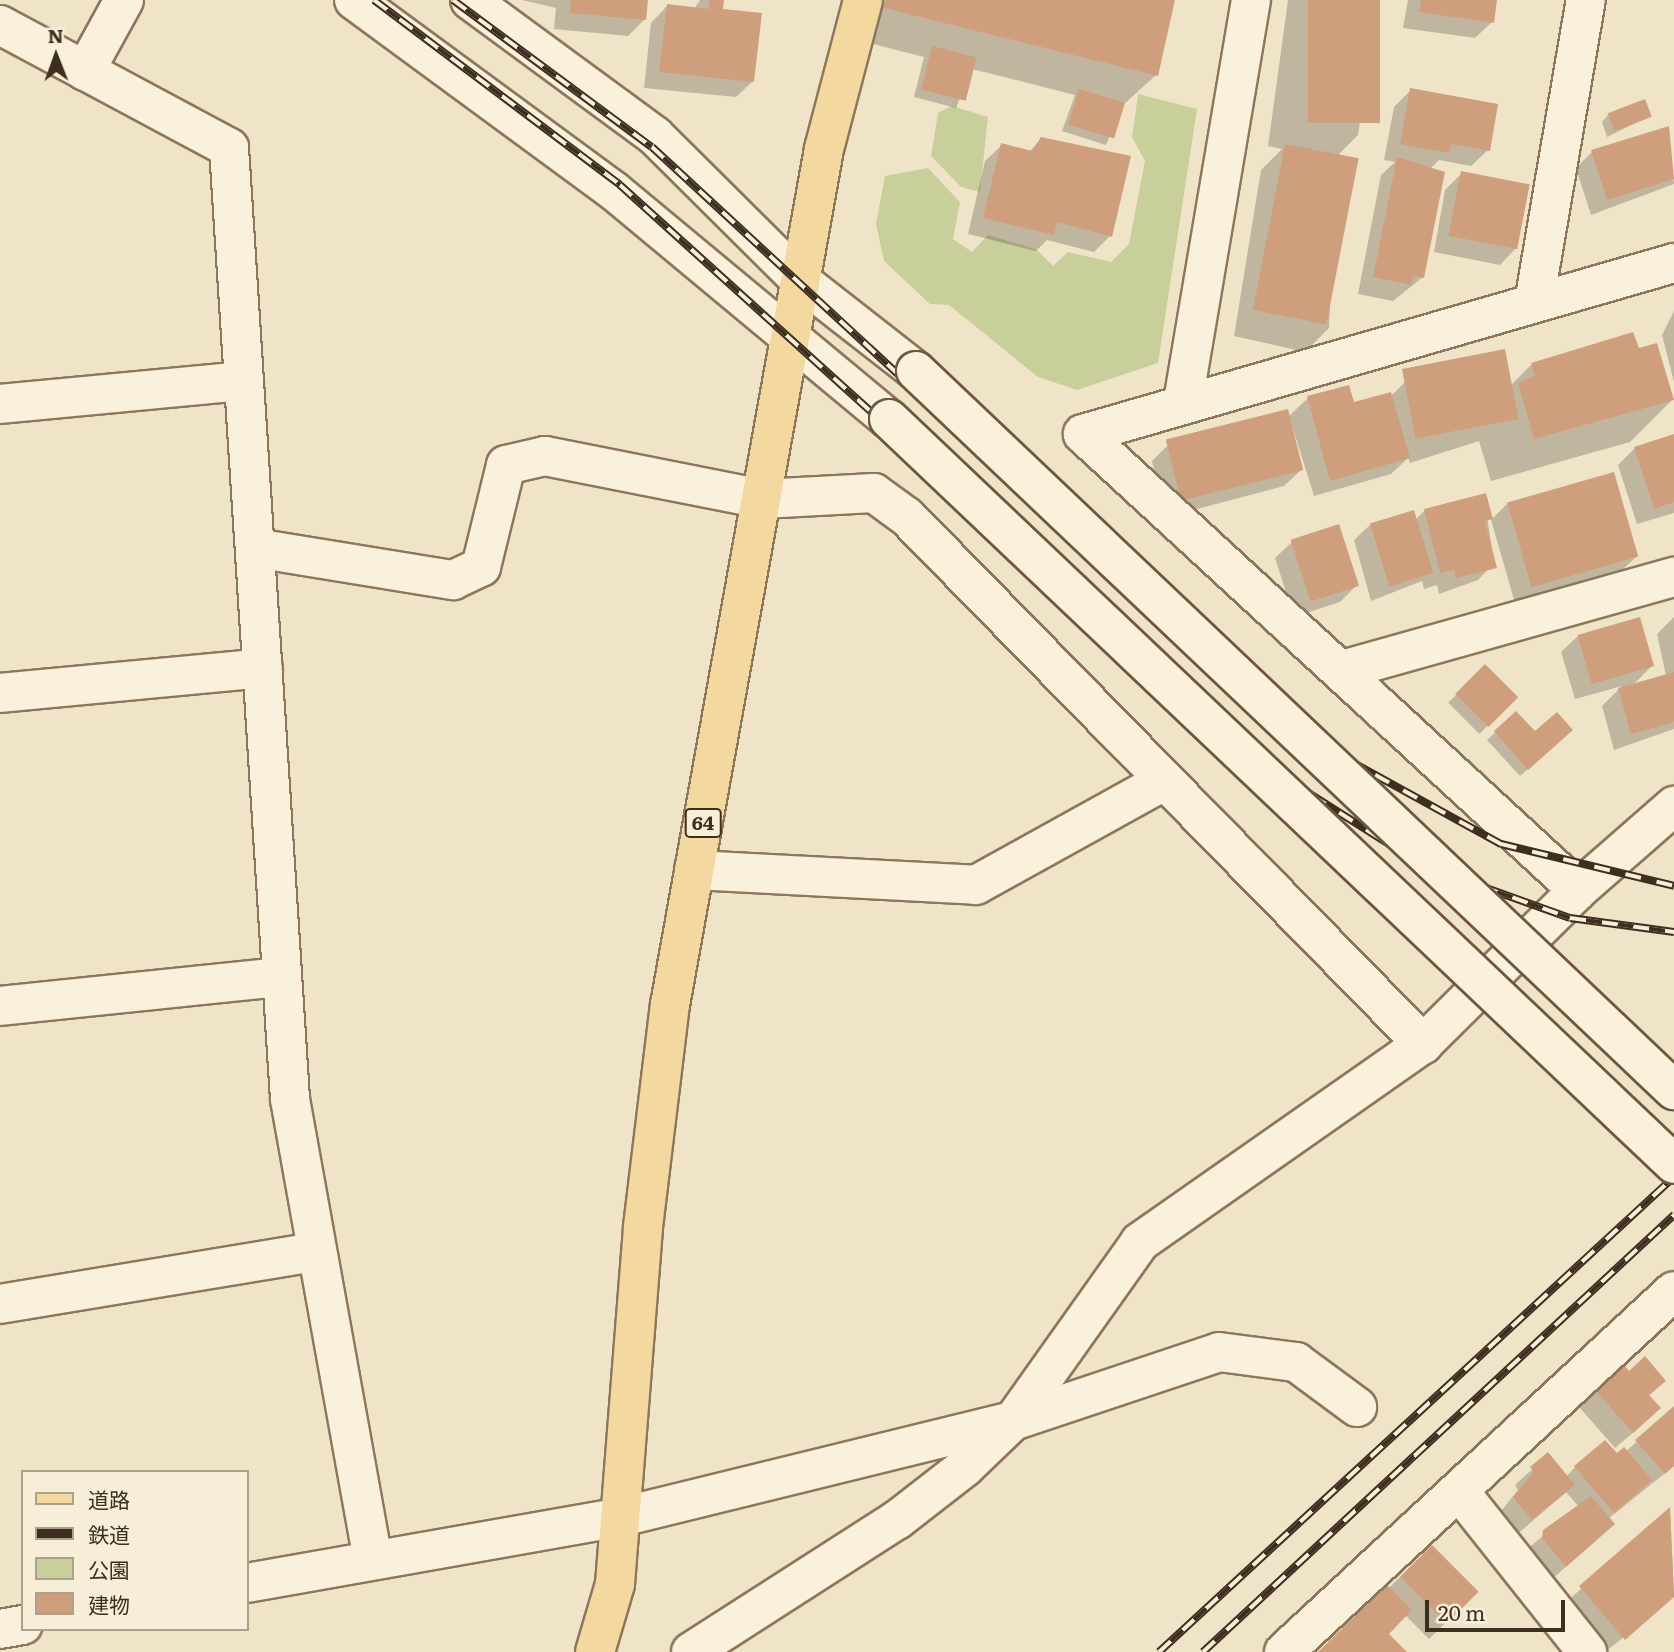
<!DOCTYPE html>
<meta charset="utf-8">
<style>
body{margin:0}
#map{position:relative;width:1674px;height:1652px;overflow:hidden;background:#f0e4c8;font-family:Literata,"Noto Sans JP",serif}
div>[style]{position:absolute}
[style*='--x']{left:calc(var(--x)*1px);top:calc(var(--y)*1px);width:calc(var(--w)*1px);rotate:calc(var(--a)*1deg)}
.green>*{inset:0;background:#c9cf9b}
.shadow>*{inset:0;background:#0003;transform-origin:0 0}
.building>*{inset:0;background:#cf9f7d;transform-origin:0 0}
.roads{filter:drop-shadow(2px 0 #8d765c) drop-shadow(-2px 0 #8d765c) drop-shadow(0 2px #8d765c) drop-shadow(0 -2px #8d765c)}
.street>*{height:38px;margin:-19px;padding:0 19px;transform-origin:19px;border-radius:19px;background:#faf1dc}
.secondary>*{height:38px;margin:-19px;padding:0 19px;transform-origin:19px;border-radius:19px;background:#faf1dc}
.primary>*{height:38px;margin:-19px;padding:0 19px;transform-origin:19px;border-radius:19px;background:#f3d9a0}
.rail>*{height:8px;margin-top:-4px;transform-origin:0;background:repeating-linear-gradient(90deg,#f7eed8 0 16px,#3d2e20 0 32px);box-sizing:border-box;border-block:2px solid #3d2e20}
.bridges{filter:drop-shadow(2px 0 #6f573f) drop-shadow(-2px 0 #6f573f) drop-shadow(0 2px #6f573f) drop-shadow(0 -2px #6f573f)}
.secondary-bridge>*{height:38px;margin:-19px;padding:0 19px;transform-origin:19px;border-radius:19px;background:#faf1dc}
span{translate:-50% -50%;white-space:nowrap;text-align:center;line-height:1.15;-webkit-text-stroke:5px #f7eed8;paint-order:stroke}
.shield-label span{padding:2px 5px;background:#f7eed8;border:2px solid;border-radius:5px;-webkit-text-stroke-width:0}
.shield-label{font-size:19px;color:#3d2e20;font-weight:700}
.legend{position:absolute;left:21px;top:1470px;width:228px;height:161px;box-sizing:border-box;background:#f7eed8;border:2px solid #ada18e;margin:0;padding:9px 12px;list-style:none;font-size:21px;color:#3d2e20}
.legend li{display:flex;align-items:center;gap:14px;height:35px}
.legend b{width:35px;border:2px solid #ada18e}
.north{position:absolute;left:21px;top:21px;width:70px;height:70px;-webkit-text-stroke:5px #f7eed8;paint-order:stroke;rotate:359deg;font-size:19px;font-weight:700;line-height:28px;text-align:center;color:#3d2e20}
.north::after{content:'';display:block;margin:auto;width:24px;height:32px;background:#3d2e20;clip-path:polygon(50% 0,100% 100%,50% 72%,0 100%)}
.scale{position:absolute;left:1425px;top:1600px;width:140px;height:32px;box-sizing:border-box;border:4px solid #3d2e20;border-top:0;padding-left:9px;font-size:21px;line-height:24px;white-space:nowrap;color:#3d2e20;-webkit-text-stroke:5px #f7eed8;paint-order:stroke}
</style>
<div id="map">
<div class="green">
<div style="clip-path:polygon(1138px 94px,1197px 109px,1158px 363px,1077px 390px,1038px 377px,949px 305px,930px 304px,884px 261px,876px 224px,885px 176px,928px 168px,960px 202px,953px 239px,972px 252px,988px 235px,1037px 250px,1053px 266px,1068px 252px,1111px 262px,1129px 244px,1145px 161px,1132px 137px)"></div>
<div style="clip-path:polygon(952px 106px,988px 117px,980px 192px,961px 187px,931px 156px,938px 113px)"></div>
</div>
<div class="shadow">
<div style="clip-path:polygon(522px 0,646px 0,644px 20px,628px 36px,554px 29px,556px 8px)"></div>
<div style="clip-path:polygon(700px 0,723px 0,721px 10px,753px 81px,736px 97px,644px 88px,651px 23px,667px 6px,694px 9px)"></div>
<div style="clip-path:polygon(863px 0,1173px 0,1156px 75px,1122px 106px,1106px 145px,1062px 131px,1075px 95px,972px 69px,956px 108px,914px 97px,924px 57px,853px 39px)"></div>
<div style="clip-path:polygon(1288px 0,1379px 0,1358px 135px,1337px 156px,1329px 328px,1305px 352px,1234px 336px,1261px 170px,1282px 149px,1268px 146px)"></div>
<div style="clip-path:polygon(1408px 0,1496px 0,1492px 22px,1475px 38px,1403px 28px)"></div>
<div style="clip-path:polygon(1411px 90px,1488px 150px,1471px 166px,1439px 160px,1430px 169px,1423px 277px,1393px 301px,1358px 294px,1381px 175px,1395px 162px,1384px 160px,1394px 107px)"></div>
<div style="clip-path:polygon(1609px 114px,1650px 116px,1607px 137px,1602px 122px)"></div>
<div style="clip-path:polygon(1668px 128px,1674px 184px,1591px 215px,1576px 168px,1592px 152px)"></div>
<div style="clip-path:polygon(1041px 139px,1110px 236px,1094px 252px,1047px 240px,1036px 251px,968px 234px,985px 161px,1002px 145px,1029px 152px)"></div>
<div style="clip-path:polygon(1462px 173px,1516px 248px,1500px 265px,1434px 252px,1445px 190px)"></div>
<div style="clip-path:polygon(1674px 311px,1674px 382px,1662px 335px)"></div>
<div style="clip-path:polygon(1638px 350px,1673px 399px,1630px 442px,1491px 481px,1479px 441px,1410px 463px,1408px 458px,1391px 474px,1314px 496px,1289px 416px,1308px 398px,1353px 405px,1391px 396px,1406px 381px,1510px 386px,1532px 364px)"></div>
<div style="clip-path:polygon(1674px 436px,1674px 513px,1637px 524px,1618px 465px,1635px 448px)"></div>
<div style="clip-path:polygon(1168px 445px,1301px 470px,1284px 486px,1167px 517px,1152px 461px)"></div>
<div style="clip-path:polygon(1484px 495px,1494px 563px,1478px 580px,1439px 594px,1437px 585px,1424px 589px,1422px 581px,1371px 601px,1354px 540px,1371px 524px,1415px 520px,1425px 510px)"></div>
<div style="clip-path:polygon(1508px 503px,1636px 557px,1619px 573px,1515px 603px,1491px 520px)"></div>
<div style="clip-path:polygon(1292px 542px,1357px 585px,1340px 602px,1294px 617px,1275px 558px)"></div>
<div style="clip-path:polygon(1674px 617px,1674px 729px,1614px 750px,1602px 706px,1622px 686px,1575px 699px,1561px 652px,1578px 636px,1652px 666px,1632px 686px,1666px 676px,1657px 634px)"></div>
<div style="left:1485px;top:666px;width:44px;height:52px;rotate:45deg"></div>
<div style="clip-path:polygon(1516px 713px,1534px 733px,1563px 738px,1520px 776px,1487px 740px)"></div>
<div style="clip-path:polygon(1628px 1373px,1664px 1381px,1648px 1397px,1642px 1425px,1615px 1448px,1574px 1401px)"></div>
<div style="clip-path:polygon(1674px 1409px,1674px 1466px,1608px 1519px,1613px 1524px,1549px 1582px,1528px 1548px,1579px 1507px,1566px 1492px,1515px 1536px,1498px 1515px,1518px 1490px,1515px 1485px,1548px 1455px,1566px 1477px,1575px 1467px,1625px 1452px)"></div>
<div style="clip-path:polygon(1670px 1510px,1674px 1597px,1605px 1652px,1564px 1604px)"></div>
<div style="clip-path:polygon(1432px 1547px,1477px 1592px,1429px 1639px,1405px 1615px,1386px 1634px,1404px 1652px,1321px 1652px)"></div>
</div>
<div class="building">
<div style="clip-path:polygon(571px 0,648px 0,646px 20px,570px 13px)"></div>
<div style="clip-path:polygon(709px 0,724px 0,723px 9px,762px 13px,754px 82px,659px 72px,667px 4px,709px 9px)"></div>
<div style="clip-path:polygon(886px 0,1175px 0,1158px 76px,884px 8px)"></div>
<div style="left:1308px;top:0;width:72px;height:123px"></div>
<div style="clip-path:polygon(1421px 0,1497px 0,1494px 23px,1419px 12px)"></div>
<div style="left:932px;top:46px;width:46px;height:45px;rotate:14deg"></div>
<div style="clip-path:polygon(1410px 88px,1498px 104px,1490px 151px,1451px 144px,1449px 153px,1400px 144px)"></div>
<div style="left:1079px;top:89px;width:48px;height:37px;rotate:17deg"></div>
<div style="left:1645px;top:99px;width:19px;height:40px;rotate:69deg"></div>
<div style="clip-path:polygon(1669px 126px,1674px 179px,1607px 200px,1591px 150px)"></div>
<div style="clip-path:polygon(1041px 137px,1131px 156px,1112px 237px,1057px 222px,1054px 235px,983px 218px,1001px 143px,1032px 151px)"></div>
<div style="left:1285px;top:144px;width:75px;height:169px;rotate:11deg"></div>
<div style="clip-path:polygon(1397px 157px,1445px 172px,1424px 278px,1413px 276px,1411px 285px,1373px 277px)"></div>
<div style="left:1461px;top:171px;width:70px;height:66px;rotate:11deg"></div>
<div style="clip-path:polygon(1633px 332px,1639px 348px,1657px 343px,1674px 400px,1534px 439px,1518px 383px,1535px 376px,1531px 363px)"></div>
<div style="left:1505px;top:349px;width:71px;height:105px;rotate:79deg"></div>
<div style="clip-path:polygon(1349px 385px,1354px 402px,1391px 392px,1410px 458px,1330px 481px,1307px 396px)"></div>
<div style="left:1288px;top:409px;width:63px;height:126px;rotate:76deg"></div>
<div style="clip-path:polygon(1674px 434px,1674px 502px,1654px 509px,1634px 447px)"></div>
<div style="left:1614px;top:472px;width:88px;height:111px;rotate:74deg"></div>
<div style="clip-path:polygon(1486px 493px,1493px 519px,1485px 521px,1497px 568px,1456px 578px,1454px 570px,1440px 573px,1424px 509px)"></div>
<div style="left:1414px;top:510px;width:66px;height:46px;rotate:73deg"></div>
<div style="left:1339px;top:524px;width:65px;height:51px;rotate:72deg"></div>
<div style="left:1640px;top:617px;width:51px;height:65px;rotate:74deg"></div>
<div style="left:1485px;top:664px;width:47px;height:42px;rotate:45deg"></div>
<div style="clip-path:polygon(1674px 672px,1674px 722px,1631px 734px,1618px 688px)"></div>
<div style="clip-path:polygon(1516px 711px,1535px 731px,1557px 712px,1573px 730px,1528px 770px,1494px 731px)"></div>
<div style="clip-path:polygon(1645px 1356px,1666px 1381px,1649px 1395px,1661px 1408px,1633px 1433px,1589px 1383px,1618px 1358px,1629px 1371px)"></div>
<div style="clip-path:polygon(1674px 1406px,1674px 1466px,1665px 1474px,1635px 1440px)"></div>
<div style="clip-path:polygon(1605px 1440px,1617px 1453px,1624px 1447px,1652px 1480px,1614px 1513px,1574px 1466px)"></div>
<div style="clip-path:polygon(1548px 1452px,1575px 1485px,1532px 1520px,1513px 1497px,1534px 1472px,1530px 1467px)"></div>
<div style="clip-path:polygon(1591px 1496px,1615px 1524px,1566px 1567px,1542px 1538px,1543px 1530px)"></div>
<div style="clip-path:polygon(1670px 1507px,1674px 1597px,1625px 1640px,1579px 1586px)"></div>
<div style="left:1432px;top:1545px;width:66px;height:45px;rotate:45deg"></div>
<div style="clip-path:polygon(1387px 1585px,1412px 1610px,1389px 1634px,1407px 1652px,1318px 1652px)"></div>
</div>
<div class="roads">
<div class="street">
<div style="--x:0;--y:25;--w:260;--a:28.2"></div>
<div style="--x:229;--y:148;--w:953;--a:86.33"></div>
<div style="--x:290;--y:1099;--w:468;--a:79.8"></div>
<div style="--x:85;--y:71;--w:81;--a:-61.2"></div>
<div style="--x:1534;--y:303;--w:307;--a:-80.3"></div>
<div style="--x:1183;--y:402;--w:408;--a:-80.4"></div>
<div style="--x:0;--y:404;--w:245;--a:-5.4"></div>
<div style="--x:1083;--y:434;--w:673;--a:42.65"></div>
<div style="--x:1083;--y:434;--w:615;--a:-16.14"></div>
<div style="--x:255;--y:548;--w:201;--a:9.2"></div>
<div style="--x:453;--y:580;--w:31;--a:-25"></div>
<div style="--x:481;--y:567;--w:105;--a:-76.2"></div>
<div style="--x:506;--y:465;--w:40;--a:-13"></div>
<div style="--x:545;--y:456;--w:221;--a:11.2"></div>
<div style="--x:762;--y:499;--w:112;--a:-3.1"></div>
<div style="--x:874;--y:493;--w:41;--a:36"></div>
<div style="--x:907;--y:517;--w:738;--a:45.6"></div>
<div style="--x:1346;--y:669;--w:341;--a:-15.7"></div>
<div style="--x:0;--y:693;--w:264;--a:-5.4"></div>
<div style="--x:694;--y:870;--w:282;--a:3"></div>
<div style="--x:976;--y:885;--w:213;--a:-29"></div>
<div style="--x:0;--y:1006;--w:283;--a:-5.9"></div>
<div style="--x:0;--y:1304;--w:318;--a:-9.4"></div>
<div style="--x:1459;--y:1491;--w:206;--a:51.5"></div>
<div style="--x:617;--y:1518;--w:408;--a:-13.8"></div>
<div style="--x:1013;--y:1421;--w:217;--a:-18.5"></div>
<div style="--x:1219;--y:1352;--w:78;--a:7.4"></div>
<div style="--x:1296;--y:1362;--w:76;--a:36.4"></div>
<div style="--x:691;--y:1652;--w:245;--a:-32.7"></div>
<div style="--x:897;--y:1520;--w:86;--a:-37.9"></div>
<div style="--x:965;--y:1467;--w:66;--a:-43.8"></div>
<div style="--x:1013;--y:1421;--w:219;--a:-54.6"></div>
<div style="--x:1140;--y:1242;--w:345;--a:-35"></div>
<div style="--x:1423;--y:1044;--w:218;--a:-44.8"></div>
<div style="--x:1578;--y:890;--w:128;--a:-41.2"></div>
<div style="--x:1284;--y:1652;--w:531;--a:-42.79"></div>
</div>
<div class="secondary">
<div style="--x:354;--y:0;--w:323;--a:36.3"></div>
<div style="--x:614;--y:191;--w:357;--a:39.7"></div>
<div style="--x:470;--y:0;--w:230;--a:36.3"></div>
<div style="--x:655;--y:136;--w:206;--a:44.8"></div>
<div style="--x:801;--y:281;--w:146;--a:38"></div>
<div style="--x:247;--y:1583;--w:376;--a:-10"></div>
<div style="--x:0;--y:1629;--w:23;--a:-10"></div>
</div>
<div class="primary">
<div style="--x:595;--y:1652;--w:71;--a:-73.6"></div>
<div style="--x:615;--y:1584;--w:358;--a:-85.5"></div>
<div style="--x:643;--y:1227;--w:224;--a:-83.1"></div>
<div style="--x:670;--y:1005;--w:870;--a:-79.8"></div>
<div style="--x:824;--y:149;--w:154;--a:-75.3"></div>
</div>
</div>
<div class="rail">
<div style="--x:374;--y:0;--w:308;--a:36.9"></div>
<div style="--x:620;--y:185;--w:860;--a:42.08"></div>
<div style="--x:1258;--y:761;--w:194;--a:32.4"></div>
<div style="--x:1422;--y:865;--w:157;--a:19.7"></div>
<div style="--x:1570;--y:918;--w:105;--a:7.7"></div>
<div style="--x:453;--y:0;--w:247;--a:36.5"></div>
<div style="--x:652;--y:147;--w:781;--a:42.72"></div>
<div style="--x:1226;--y:677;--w:115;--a:35.8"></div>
<div style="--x:1319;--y:744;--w:208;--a:28.8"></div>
<div style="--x:1501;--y:844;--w:178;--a:13.6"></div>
<div style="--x:1159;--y:1652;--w:701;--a:-42.69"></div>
<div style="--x:1203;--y:1652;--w:643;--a:-42.86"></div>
</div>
<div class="bridges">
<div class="secondary-bridge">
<div style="--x:916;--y:371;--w:1045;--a:43.49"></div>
<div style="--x:889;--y:419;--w:1082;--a:43.5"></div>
</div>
</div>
<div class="shield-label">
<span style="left:703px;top:823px">64</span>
</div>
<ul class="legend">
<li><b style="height:9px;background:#f3d9a0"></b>道路</li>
<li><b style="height:9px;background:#3d2e20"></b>鉄道</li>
<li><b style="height:19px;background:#c9cf9b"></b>公園</li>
<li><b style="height:19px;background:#cf9f7d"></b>建物</li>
</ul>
<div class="north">N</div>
<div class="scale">20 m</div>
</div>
